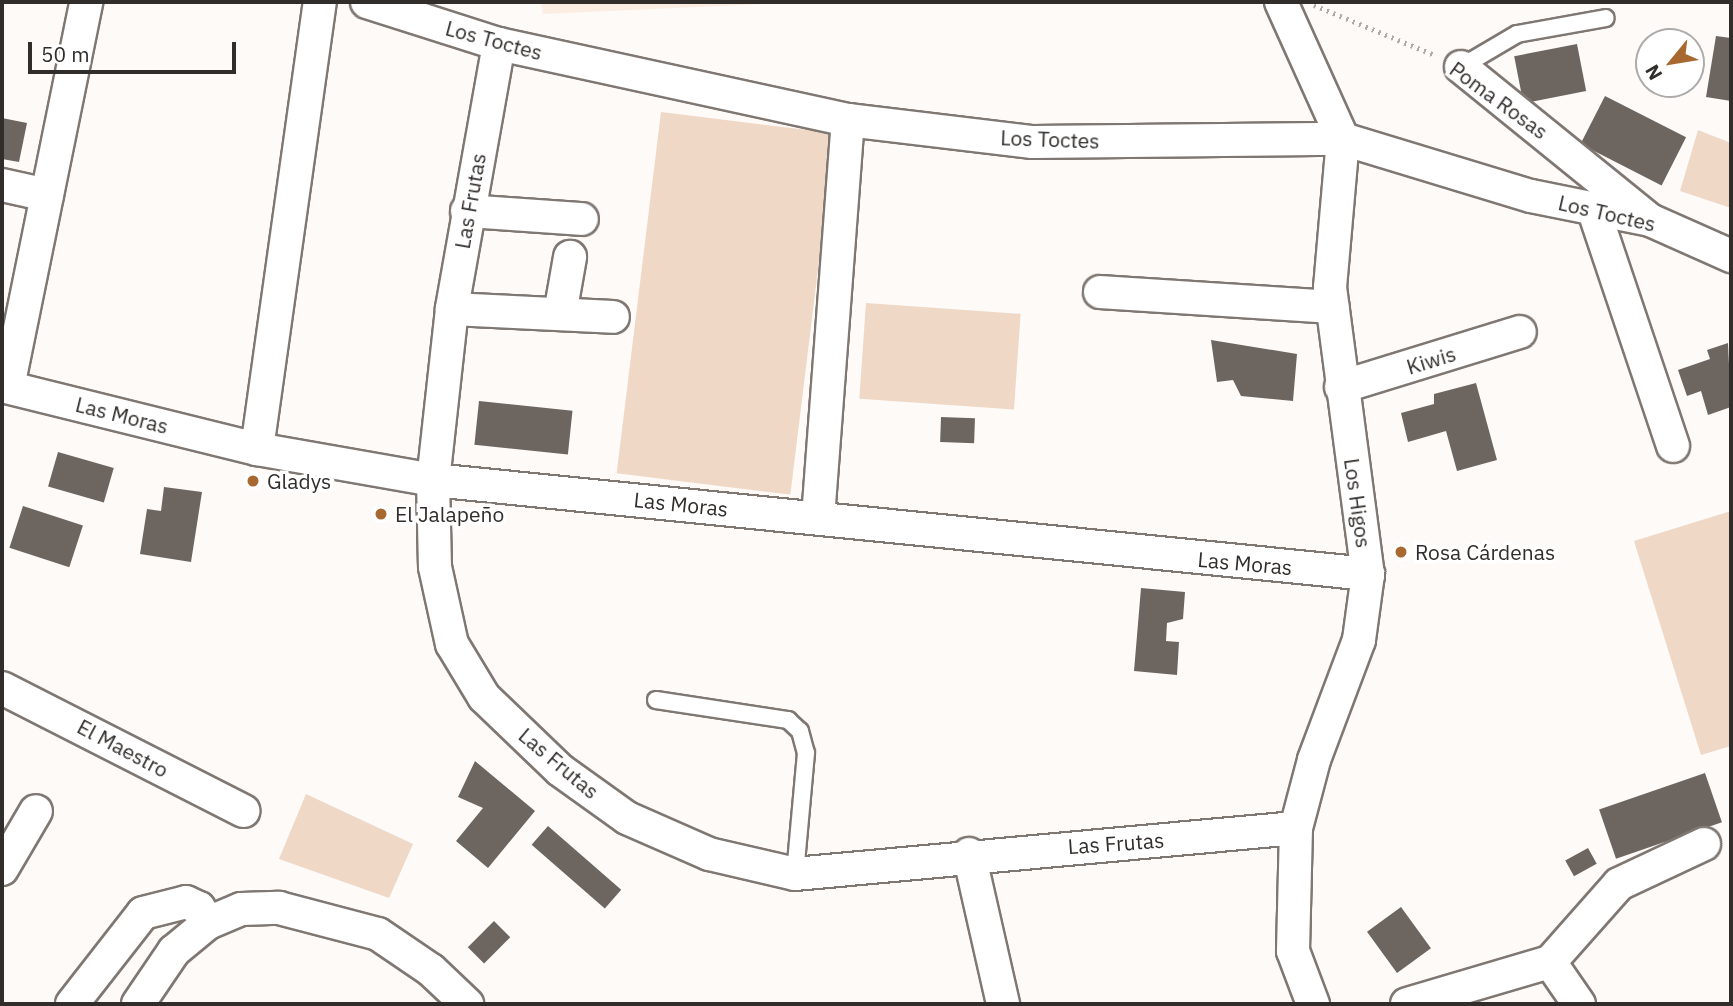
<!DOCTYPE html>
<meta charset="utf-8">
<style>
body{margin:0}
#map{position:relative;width:1733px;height:1006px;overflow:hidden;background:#fefaf8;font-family:"IBM Plex Sans",sans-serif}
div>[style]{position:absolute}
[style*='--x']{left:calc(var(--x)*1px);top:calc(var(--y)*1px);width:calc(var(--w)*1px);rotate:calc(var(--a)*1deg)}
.built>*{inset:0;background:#fcede2}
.green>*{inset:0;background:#efd8c6;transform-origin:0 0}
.building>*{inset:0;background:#6d6660;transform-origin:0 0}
.path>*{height:4.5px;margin-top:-2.25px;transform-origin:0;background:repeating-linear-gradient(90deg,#aeaaa8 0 2px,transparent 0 7px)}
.roads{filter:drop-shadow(2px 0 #7f7772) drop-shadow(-2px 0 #7f7772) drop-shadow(0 2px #7f7772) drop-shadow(0 -2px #7f7772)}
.service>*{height:16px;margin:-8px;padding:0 8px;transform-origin:8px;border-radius:8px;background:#fff}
.minor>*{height:32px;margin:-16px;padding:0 16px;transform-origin:16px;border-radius:16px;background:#fff}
.dots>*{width:19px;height:19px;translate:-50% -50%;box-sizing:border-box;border:4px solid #fff;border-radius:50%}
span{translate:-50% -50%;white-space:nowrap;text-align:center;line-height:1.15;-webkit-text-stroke:7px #fff;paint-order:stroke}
.street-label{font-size:21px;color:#302d2b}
.poi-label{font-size:21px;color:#302d2b}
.left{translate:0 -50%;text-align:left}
.frame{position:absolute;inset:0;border:4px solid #302d2b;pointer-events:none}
.north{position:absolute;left:1635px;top:28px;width:70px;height:70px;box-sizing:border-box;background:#fff;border:2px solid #acabaa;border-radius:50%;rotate:240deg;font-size:19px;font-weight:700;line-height:28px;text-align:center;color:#302d2b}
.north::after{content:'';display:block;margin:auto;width:24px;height:32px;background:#a86930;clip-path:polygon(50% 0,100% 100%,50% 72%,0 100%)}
.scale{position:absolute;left:28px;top:42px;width:208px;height:32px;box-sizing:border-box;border:4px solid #302d2b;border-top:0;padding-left:9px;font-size:21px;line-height:24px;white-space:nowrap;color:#302d2b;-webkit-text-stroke:5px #fff;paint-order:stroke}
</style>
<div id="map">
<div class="built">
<div style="clip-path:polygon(541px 2px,808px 2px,543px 14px)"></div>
</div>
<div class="green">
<div style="left:661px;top:112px;width:175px;height:364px;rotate:7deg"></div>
<div style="clip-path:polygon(1698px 130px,1731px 143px,1731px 208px,1680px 191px)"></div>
<div style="left:866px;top:303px;width:155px;height:96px;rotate:4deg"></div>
<div style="clip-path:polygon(1731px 511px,1731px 746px,1701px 755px,1634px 541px)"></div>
<div style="clip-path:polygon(306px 794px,413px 844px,389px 898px,279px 859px)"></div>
</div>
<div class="building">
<div style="clip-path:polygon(1716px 36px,1731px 38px,1731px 101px,1706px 97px)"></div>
<div style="left:1577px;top:44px;width:48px;height:64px;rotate:79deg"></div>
<div style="left:1605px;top:96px;width:91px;height:54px;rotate:27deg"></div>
<div style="clip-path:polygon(2px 118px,27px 123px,19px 162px,2px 159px)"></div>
<div style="clip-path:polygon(1211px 340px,1297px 354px,1293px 401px,1241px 396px,1233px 380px,1217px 382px)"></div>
<div style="clip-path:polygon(1728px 343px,1731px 407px,1708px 415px,1701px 391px,1687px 396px,1678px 370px,1710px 359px,1707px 350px)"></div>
<div style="clip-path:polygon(1476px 383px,1497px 460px,1457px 471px,1446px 431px,1408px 442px,1401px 413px,1434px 404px,1434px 394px)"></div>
<div style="left:479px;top:401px;width:94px;height:44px;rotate:6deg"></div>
<div style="left:941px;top:417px;width:34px;height:25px;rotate:2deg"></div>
<div style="left:58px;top:452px;width:58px;height:36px;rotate:16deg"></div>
<div style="clip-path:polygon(164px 487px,202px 492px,191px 562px,140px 554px,147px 509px,161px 511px)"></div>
<div style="left:23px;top:506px;width:63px;height:44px;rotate:18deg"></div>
<div style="clip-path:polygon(1141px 588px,1185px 592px,1183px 619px,1167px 623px,1166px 641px,1179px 642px,1177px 675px,1134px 671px)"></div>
<div style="clip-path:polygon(475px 761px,535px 811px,488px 868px,456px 841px,483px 808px,458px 797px)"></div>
<div style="left:1705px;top:773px;width:52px;height:112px;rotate:71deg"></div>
<div style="left:548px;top:826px;width:97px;height:25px;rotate:41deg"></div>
<div style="left:1588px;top:848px;width:18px;height:26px;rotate:61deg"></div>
<div style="left:1401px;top:907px;width:51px;height:42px;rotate:54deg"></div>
<div style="left:494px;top:921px;width:23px;height:37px;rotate:45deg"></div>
</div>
<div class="path">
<div style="--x:1314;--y:5;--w:131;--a:22.5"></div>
</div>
<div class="roads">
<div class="service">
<div style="--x:1461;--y:67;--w:65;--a:-30.5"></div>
<div style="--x:1517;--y:34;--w:90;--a:-10.2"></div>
<div style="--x:656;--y:700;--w:134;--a:8.6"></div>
<div style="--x:788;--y:720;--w:16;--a:43"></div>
<div style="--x:800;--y:731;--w:23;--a:75"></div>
<div style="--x:806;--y:753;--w:121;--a:95.2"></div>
</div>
<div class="minor">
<div style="--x:367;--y:2;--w:139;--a:17.7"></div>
<div style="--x:499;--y:44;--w:357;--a:12.3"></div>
<div style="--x:848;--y:120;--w:186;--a:6.8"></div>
<div style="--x:1033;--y:142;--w:310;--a:-0.6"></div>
<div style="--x:1343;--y:139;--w:196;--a:16.9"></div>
<div style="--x:1531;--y:196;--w:121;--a:11.4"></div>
<div style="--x:1650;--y:220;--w:89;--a:24"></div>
<div style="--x:1281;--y:2;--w:150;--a:65.7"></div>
<div style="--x:1343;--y:139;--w:149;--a:95"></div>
<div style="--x:1330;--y:287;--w:290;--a:82.5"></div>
<div style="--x:1368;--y:574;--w:67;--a:97.8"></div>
<div style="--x:1359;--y:640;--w:128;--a:110.6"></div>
<div style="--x:1314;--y:760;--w:70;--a:104.8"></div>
<div style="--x:1296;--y:828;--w:123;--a:91.4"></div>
<div style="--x:1293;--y:951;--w:57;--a:69.3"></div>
<div style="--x:499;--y:44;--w:269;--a:100.1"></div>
<div style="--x:452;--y:309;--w:172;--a:96.3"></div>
<div style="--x:433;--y:480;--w:87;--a:88.7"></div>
<div style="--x:435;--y:567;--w:79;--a:77.6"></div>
<div style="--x:452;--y:644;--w:62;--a:58.9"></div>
<div style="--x:484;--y:697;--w:105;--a:43.8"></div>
<div style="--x:560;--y:770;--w:82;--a:35.6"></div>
<div style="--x:627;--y:818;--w:90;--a:23.7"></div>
<div style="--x:709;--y:854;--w:88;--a:13.1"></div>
<div style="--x:795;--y:874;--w:503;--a:-5.25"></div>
<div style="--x:1461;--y:67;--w:238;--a:39"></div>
<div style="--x:2;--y:185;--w:46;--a:12.5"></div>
<div style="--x:1593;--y:208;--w:251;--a:71.4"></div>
<div style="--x:467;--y:211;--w:115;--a:4"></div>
<div style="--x:1100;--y:292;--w:233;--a:3.7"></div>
<div style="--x:452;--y:309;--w:161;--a:2.8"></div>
<div style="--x:560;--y:314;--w:58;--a:-80"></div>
<div style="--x:2;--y:386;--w:263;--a:13.9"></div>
<div style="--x:257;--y:449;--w:179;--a:10"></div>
<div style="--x:433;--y:480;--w:940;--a:5.74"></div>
<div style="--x:8;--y:387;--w:393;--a:-78.5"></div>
<div style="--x:1341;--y:387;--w:187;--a:-17.1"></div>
<div style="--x:257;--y:449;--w:451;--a:-82"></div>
<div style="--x:818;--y:518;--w:399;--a:-85.7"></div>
<div style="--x:2;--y:688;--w:271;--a:27"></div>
<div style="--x:969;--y:854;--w:154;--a:77.2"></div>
<div style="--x:2;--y:869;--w:67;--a:-59.6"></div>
<div style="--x:1550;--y:962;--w:51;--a:55.4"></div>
<div style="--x:72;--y:1004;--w:115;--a:-52"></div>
<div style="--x:143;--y:913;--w:44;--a:-14.3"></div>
<div style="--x:186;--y:902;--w:14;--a:25"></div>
<div style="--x:199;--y:908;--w:17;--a:59"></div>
<div style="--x:138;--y:1004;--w:64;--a:-55.8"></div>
<div style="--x:174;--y:951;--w:44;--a:-39.5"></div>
<div style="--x:208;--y:923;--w:36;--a:-23"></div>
<div style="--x:241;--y:909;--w:38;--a:-2"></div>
<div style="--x:279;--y:908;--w:102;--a:14.7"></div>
<div style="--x:378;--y:934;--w:64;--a:34.2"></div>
<div style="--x:431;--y:970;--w:50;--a:43.4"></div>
<div style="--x:1407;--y:1004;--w:149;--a:-16.4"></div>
<div style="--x:1550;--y:962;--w:104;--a:-48.5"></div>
<div style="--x:1619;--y:884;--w:94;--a:-25.2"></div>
</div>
</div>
<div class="dots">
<div style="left:253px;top:481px;background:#a86930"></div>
<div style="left:381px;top:514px;background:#a86930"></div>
<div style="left:1401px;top:552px;background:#a86930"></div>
</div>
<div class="street-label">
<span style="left:494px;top:40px;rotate:15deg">Los Toctes</span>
<span style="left:1499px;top:100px;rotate:36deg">Poma Rosas</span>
<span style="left:1050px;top:139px;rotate:2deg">Los Toctes</span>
<span style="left:470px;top:201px;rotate:-80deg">Las Frutas</span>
<span style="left:1607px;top:213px;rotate:13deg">Los Toctes</span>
<span style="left:1431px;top:360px;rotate:-17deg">Kiwis</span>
<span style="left:122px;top:415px;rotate:14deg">Las Moras</span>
<span style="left:1358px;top:503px;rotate:82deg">Los Higos</span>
<span style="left:681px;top:504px;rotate:6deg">Las Moras</span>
<span style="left:1245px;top:563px;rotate:5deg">Las Moras</span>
<span style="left:123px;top:748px;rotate:28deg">El Maestro</span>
<span style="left:559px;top:763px;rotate:40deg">Las Frutas</span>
<span style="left:1116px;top:843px;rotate:-4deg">Las Frutas</span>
</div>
<div class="poi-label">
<span class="left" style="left:267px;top:481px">Gladys</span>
<span class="left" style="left:395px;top:514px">El Jalapeño</span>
<span class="left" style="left:1415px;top:552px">Rosa Cárdenas</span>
</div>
<div class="frame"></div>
<div class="north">N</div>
<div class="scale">50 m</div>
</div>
